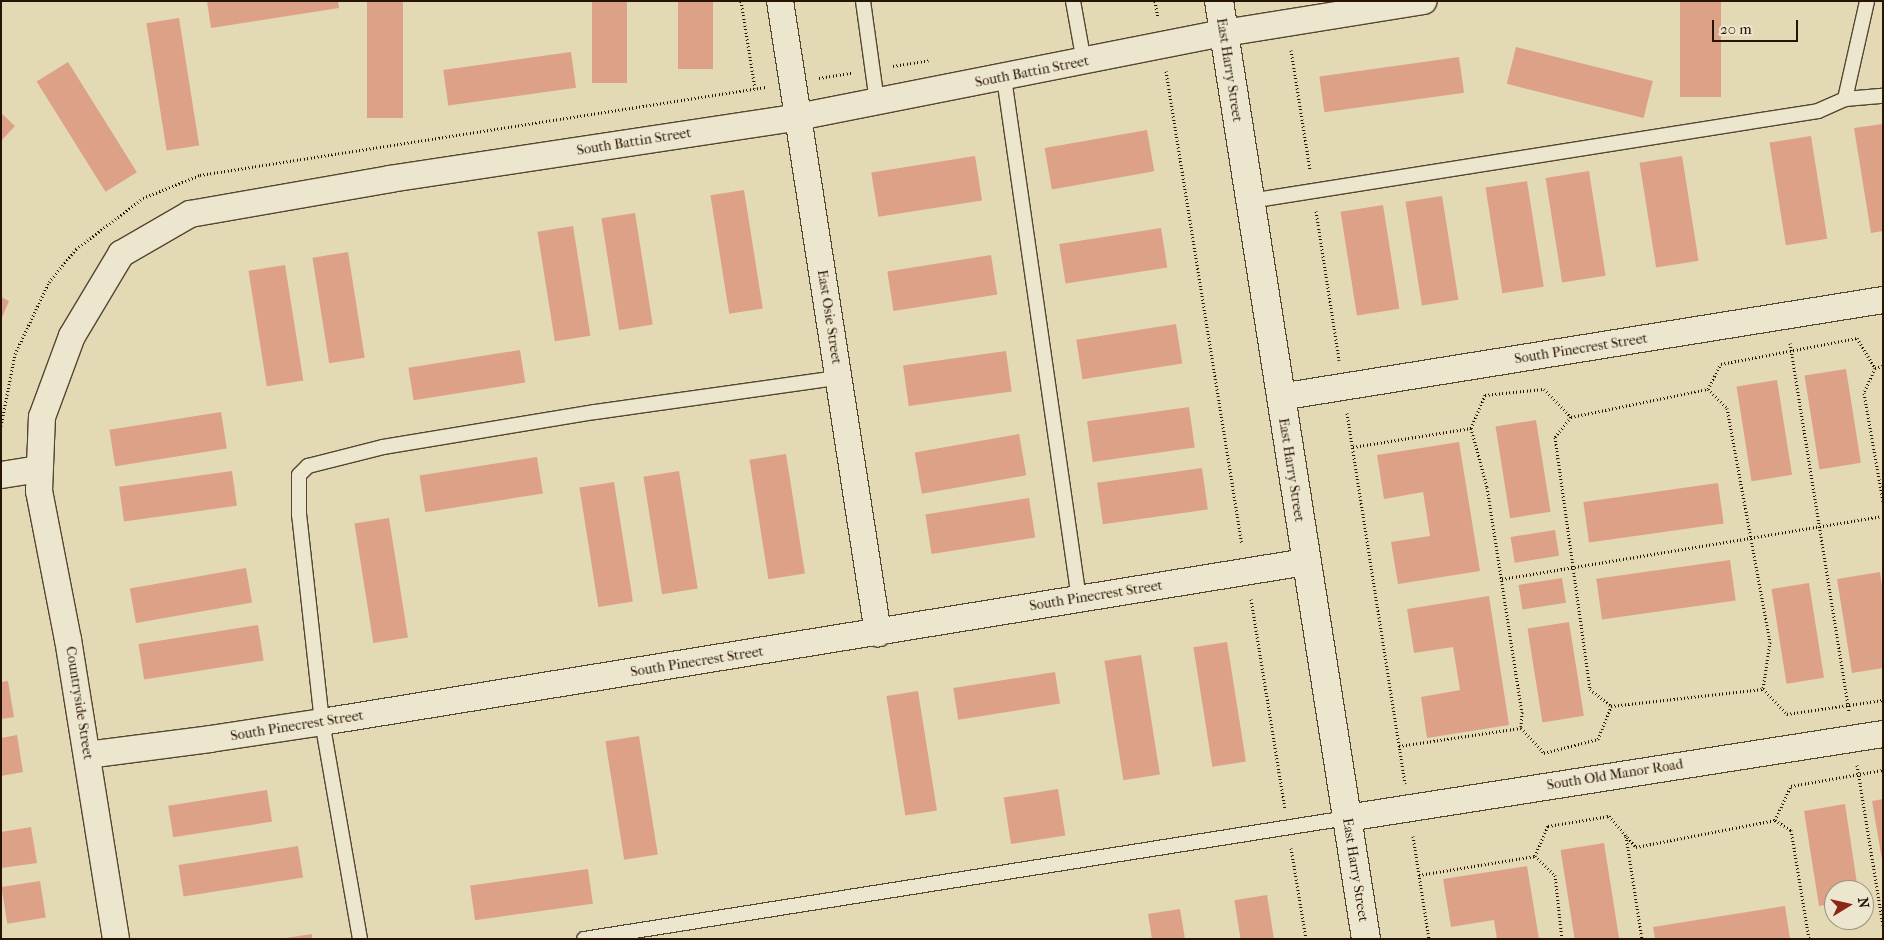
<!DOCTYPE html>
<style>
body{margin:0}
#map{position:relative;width:1884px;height:940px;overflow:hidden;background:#e4d9b5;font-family:"IM FELL French Canon",serif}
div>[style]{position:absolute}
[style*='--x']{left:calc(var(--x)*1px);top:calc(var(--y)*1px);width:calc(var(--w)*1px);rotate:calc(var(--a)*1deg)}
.building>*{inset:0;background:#dda188;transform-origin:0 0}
.path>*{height:3px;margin-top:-1.5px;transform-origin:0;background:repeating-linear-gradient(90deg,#271402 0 1px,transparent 0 3.5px)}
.roads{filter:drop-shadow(1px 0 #56452f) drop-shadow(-1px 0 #56452f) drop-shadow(0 1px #56452f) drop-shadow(0 -1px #56452f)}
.service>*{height:14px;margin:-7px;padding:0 7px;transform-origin:7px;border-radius:7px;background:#ede6cf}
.minor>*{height:26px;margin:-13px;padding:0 13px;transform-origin:13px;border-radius:13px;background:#ede6cf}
.secondary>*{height:28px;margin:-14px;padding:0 14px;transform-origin:14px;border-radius:14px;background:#ede6cf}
span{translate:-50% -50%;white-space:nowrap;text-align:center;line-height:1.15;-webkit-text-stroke:5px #ede6cf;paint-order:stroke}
.street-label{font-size:14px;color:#271402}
.frame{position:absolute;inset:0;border:2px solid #271402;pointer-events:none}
.north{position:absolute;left:1824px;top:880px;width:50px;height:50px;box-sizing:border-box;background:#ede6cf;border:1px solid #9e927d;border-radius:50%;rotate:81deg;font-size:14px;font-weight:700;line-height:20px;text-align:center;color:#271402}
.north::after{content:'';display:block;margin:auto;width:18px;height:22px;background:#8f2418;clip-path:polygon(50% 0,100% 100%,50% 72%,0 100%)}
.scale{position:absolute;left:1712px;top:20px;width:86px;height:22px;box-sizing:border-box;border:2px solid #271402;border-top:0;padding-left:6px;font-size:15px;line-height:18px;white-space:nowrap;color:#271402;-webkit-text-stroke:4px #ede6cf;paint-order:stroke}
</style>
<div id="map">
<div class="building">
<div style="clip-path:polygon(207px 1px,338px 1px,339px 8px,211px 28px)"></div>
<div style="left:367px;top:1px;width:36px;height:117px"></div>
<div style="left:592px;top:1px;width:35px;height:82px"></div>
<div style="left:678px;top:1px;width:35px;height:68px"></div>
<div style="left:1680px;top:1px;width:41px;height:96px"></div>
<div style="left:179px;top:18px;width:129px;height:33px;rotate:81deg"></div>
<div style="left:1516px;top:47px;width:141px;height:38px;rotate:14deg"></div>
<div style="left:571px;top:52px;width:36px;height:129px;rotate:82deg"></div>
<div style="left:1459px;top:57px;width:36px;height:141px;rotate:82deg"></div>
<div style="left:68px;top:62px;width:130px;height:37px;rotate:58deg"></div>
<div style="clip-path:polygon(1px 113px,15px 126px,1px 141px)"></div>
<div style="clip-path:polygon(1883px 124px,1883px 231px,1871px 233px,1854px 128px)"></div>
<div style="left:1147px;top:130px;width:42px;height:104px;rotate:80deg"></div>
<div style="left:1811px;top:136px;width:104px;height:42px;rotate:81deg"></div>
<div style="left:975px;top:156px;width:45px;height:105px;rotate:81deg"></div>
<div style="left:1682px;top:156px;width:106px;height:43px;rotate:81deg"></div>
<div style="left:1589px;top:171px;width:106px;height:44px;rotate:81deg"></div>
<div style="left:1527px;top:181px;width:107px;height:42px;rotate:81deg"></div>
<div style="left:744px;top:190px;width:120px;height:34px;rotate:81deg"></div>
<div style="left:1442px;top:196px;width:105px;height:37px;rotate:81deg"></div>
<div style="left:1383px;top:205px;width:105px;height:43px;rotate:81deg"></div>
<div style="left:635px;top:213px;width:113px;height:34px;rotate:81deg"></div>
<div style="left:573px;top:226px;width:111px;height:36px;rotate:81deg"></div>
<div style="left:1161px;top:228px;width:40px;height:103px;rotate:81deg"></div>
<div style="left:348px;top:252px;width:107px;height:36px;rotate:81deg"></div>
<div style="left:991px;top:255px;width:40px;height:105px;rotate:81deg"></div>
<div style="left:285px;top:265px;width:117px;height:37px;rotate:81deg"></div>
<div style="clip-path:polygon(1px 297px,9px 301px,1px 320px)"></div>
<div style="left:1176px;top:324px;width:40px;height:101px;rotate:81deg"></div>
<div style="left:520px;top:350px;width:33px;height:113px;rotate:81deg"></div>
<div style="left:1006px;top:351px;width:41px;height:104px;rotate:82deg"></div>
<div style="left:1846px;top:369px;width:95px;height:42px;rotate:81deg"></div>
<div style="left:1777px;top:380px;width:96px;height:41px;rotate:81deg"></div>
<div style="left:1189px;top:407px;width:41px;height:103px;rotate:82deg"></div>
<div style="left:221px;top:412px;width:37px;height:113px;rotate:81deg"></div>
<div style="left:1536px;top:420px;width:93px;height:41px;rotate:81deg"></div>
<div style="left:1019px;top:434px;width:42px;height:106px;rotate:80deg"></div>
<div style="clip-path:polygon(1459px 442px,1480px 571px,1398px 584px,1391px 542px,1430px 536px,1423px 492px,1384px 499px,1377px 455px)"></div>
<div style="left:786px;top:454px;width:121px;height:37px;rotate:81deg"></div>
<div style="left:537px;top:457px;width:37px;height:119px;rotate:81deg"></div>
<div style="left:1202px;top:468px;width:42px;height:106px;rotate:82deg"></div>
<div style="left:232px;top:471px;width:35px;height:114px;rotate:82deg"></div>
<div style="left:679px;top:471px;width:119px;height:36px;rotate:81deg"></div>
<div style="left:614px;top:482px;width:121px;height:35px;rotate:81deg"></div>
<div style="left:1718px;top:483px;width:41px;height:136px;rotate:82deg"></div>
<div style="left:1029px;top:498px;width:40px;height:105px;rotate:81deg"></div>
<div style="left:389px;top:518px;width:121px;height:35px;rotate:81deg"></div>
<div style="left:1555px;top:530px;width:26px;height:45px;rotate:81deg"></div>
<div style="left:1730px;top:560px;width:41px;height:135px;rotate:82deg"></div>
<div style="left:246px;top:568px;width:35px;height:118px;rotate:80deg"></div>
<div style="clip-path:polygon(1880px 572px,1883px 592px,1883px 668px,1852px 673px,1837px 579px)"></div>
<div style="left:1562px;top:578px;width:25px;height:44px;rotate:81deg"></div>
<div style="left:1809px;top:583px;width:96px;height:38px;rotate:81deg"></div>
<div style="clip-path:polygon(1489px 596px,1509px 725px,1427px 738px,1421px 697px,1460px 690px,1453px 647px,1414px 653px,1407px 609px)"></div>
<div style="left:1569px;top:622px;width:95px;height:42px;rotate:81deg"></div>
<div style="left:258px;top:625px;width:36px;height:121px;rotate:81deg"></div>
<div style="left:1227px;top:642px;width:121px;height:34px;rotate:81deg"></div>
<div style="left:1141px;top:655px;width:121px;height:37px;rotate:81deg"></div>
<div style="left:1055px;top:672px;width:32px;height:103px;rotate:81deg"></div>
<div style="clip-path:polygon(8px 681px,14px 717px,1px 719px,1px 682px)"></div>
<div style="left:918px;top:691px;width:121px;height:32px;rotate:81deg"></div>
<div style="clip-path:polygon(17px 735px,23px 772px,1px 776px,1px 738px)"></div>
<div style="left:639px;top:736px;width:120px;height:34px;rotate:81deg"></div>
<div style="left:1058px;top:789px;width:47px;height:55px;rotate:81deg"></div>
<div style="left:267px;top:790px;width:32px;height:100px;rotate:81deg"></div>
<div style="clip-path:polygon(1883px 799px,1883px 860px,1882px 860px,1872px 801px)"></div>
<div style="clip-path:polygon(1845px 804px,1858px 890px,1834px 890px,1834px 904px,1819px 906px,1804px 811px)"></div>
<div style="clip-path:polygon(31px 827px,37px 863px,1px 868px,1px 832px)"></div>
<div style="left:1604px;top:843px;width:96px;height:44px;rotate:81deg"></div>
<div style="left:298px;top:846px;width:32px;height:121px;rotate:81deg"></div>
<div style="clip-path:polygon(1527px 866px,1539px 939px,1497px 939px,1494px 920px,1451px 927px,1443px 879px)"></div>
<div style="left:588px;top:869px;width:35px;height:119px;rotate:82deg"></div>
<div style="left:40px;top:881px;width:37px;height:39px;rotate:81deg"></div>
<div style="left:1267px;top:895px;width:45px;height:33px;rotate:81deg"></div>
<div style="clip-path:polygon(1785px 906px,1790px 939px,1655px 939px,1653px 927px)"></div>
<div style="clip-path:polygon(1180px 909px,1185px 939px,1152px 939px,1148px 914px)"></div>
<div style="clip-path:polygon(312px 934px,312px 939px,286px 939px,286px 938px)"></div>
</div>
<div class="path">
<div style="--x:741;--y:1;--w:88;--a:80.9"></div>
<div style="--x:1155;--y:1;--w:17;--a:80"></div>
<div style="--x:1291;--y:50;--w:121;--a:81"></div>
<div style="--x:893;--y:66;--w:36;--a:-9"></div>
<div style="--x:1166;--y:71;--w:479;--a:80.9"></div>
<div style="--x:819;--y:78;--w:33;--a:-9"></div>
<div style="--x:1316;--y:211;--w:151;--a:81.2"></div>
<div style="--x:1790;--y:343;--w:374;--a:80.9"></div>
<div style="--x:1875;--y:368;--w:27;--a:114"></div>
<div style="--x:1864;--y:393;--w:111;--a:80.1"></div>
<div style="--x:1708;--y:389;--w:27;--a:45"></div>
<div style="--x:1727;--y:408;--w:238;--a:79.6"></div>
<div style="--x:1770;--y:642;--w:48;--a:98.5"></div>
<div style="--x:1347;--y:413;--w:375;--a:81.1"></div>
<div style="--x:1571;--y:417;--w:26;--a:129"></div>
<div style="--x:1555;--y:437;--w:254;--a:82.1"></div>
<div style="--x:1590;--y:689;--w:27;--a:39"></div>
<div style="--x:1;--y:426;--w:73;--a:-79"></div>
<div style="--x:15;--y:354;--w:80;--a:-64.7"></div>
<div style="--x:49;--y:282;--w:43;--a:-50.7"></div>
<div style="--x:76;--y:249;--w:84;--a:-37.3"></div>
<div style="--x:143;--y:198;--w:61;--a:-22"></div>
<div style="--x:200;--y:175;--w:573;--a:-8.84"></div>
<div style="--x:1471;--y:428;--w:61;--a:74.8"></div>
<div style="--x:1487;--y:487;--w:228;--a:81.2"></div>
<div style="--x:1522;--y:712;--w:15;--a:94"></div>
<div style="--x:1353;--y:447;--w:120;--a:-9.1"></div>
<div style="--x:1471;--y:428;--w:36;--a:-67"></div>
<div style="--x:1485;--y:395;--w:59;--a:-5.8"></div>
<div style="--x:1544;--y:389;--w:39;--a:46"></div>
<div style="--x:1571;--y:417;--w:140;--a:-11.6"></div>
<div style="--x:1708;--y:389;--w:28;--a:-63"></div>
<div style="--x:1721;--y:364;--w:138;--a:-10.8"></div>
<div style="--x:1857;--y:338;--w:35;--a:59"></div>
<div style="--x:1875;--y:368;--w:8;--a:-14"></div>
<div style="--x:1502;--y:579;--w:386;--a:-9.4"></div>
<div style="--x:1251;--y:599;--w:212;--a:80.8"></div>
<div style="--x:1399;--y:746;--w:123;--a:-8.4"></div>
<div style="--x:1521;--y:728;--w:34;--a:47"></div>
<div style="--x:1544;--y:753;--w:56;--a:-14.5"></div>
<div style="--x:1598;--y:739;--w:35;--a:-68"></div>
<div style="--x:1611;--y:706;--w:153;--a:-6.4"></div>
<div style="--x:1763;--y:689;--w:35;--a:46"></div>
<div style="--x:1787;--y:714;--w:97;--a:-8.3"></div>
<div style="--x:1857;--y:765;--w:162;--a:80.8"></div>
<div style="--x:1775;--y:820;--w:19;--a:32"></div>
<div style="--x:1791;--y:830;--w:110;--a:80.6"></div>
<div style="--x:1413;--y:836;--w:104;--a:81.2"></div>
<div style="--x:1626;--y:836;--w:104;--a:81.2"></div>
<div style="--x:1291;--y:848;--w:92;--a:80.6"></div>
<div style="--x:1535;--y:856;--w:28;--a:44"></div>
<div style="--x:1555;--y:875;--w:64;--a:83.8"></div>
<div style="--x:1419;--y:875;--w:118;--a:-9.3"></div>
<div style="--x:1535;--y:856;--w:33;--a:-67"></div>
<div style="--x:1548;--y:826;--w:62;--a:-9.3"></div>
<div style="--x:1609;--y:816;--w:41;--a:48.9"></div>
<div style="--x:1636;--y:847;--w:142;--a:-11"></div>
<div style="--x:1775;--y:820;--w:38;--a:-65"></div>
<div style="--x:1791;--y:786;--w:93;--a:-9.9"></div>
</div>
<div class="roads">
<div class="service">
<div style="--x:863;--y:1;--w:102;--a:82.1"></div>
<div style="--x:1073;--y:1;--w:62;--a:79.8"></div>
<div style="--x:1004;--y:78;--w:526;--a:81.81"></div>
<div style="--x:1845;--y:99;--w:100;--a:-77.3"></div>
<div style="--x:1250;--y:201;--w:575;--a:-9"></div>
<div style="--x:1818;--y:111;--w:30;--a:-24"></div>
<div style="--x:1845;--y:99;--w:38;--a:-5"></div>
<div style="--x:360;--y:939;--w:220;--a:-99.9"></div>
<div style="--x:322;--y:722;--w:208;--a:-96.3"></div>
<div style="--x:299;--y:515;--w:40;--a:-90"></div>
<div style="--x:299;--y:475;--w:13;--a:-45"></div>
<div style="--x:308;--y:466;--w:77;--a:-14.2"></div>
<div style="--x:383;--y:447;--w:215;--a:-9.4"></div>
<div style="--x:595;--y:412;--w:245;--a:-8"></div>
<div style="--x:584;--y:939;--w:773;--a:-9.01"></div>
</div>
<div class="minor">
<div style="--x:780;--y:1;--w:640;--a:81.19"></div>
<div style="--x:1280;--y:397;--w:611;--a:-9.14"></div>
<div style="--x:1;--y:475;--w:39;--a:-9"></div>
<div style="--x:87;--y:755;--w:124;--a:-7.4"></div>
<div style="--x:210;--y:739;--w:113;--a:-8.6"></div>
<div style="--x:322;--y:722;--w:997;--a:-9.24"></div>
<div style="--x:1347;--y:818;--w:543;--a:-8.91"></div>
<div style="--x:116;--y:939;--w:303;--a:-99.1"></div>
<div style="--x:68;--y:640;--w:152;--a:-101"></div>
<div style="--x:39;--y:491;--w:74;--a:-87.7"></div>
<div style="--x:42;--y:417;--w:86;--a:-69.7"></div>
<div style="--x:72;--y:336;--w:96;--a:-59.1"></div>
<div style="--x:121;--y:254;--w:80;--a:-30.1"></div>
<div style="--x:190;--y:214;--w:203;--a:-9.9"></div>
<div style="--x:390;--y:179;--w:413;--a:-8.6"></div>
<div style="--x:798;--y:117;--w:434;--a:-11.2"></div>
<div style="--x:1224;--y:33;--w:202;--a:-9.1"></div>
</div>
<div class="secondary">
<div style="--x:1219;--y:1;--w:949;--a:81.09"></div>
</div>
</div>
<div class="street-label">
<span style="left:1229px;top:70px;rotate:81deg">East Harry Street</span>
<span style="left:1032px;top:72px;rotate:-11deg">South Battin Street</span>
<span style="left:634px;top:142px;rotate:-9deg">South Battin Street</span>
<span style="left:829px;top:317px;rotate:81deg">East Osie Street</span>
<span style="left:1581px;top:349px;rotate:-9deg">South Pinecrest Street</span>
<span style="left:1291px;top:470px;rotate:81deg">East Harry Street</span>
<span style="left:1096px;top:596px;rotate:-9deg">South Pinecrest Street</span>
<span style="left:697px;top:662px;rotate:-9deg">South Pinecrest Street</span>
<span style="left:79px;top:703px;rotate:81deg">Countryside Street</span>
<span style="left:297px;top:726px;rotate:-9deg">South Pinecrest Street</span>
<span style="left:1615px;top:775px;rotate:-9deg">South Old Manor Road</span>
<span style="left:1355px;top:870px;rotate:81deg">East Harry Street</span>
</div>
<div class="frame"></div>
<div class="north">N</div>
<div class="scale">20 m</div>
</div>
